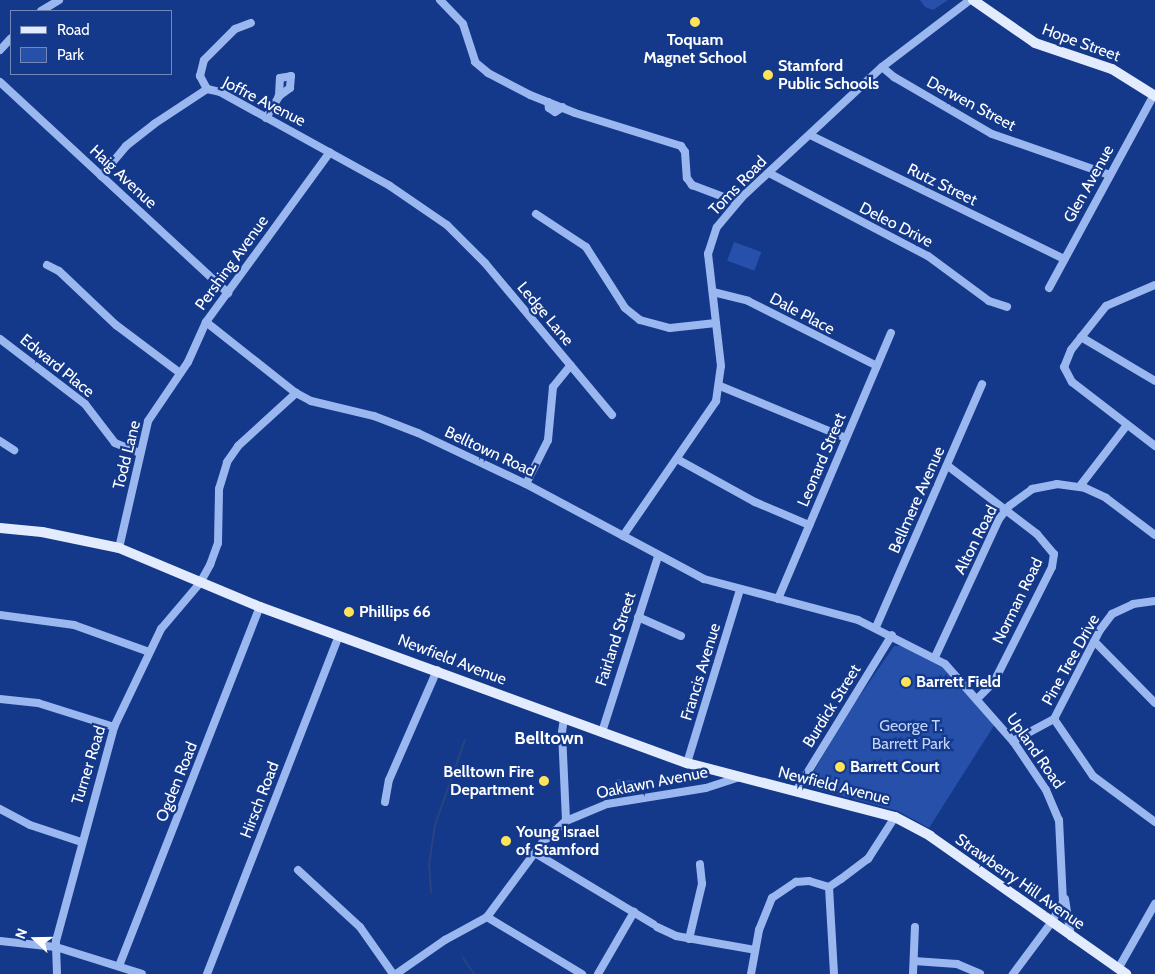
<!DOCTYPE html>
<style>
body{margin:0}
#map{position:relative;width:1155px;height:974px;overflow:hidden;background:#14398a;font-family:Cabin,sans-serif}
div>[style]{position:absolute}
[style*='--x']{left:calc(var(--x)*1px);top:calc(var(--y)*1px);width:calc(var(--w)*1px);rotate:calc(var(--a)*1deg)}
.green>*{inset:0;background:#2650a9;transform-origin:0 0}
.stream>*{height:2px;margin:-1px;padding:0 1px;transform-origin:1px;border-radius:1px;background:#284480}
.minor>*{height:8px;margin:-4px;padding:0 4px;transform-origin:4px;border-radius:4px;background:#9bb7f0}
.major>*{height:10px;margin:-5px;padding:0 5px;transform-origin:5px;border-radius:5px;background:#e3ebff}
.dots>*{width:14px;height:14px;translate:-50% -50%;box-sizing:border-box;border:2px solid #14398a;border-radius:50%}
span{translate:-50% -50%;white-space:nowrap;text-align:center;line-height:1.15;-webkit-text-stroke:4.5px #14398a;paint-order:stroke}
.poi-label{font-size:16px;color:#fff;font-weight:700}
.left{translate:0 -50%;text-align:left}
.right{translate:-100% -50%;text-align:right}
.street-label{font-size:16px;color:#fff}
.park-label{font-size:16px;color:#c1d4fb}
.neighbourhood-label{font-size:18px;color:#fff;font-weight:700}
.legend{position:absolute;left:10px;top:10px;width:162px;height:65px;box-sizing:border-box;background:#14398a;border:1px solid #7288b9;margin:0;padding:6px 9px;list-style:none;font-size:15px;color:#fff}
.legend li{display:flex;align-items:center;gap:10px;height:25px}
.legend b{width:25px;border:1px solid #7288b9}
.north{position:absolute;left:10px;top:914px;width:50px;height:50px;-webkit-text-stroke:4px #14398a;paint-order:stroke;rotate:291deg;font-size:14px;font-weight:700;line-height:20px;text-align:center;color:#fff}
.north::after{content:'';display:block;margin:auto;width:18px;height:22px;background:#fff;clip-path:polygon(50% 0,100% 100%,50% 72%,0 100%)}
</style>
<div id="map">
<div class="green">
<div style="clip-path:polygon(920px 0,948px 0,933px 10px,925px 7px)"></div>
<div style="left:734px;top:242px;width:29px;height:20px;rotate:20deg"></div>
<div style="clip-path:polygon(894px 646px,903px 646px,942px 666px,995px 724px,929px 828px,898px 811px,805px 786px,850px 710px)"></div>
<div style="clip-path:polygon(617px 779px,636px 781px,636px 794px,616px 796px)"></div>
</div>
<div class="stream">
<div style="--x:431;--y:892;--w:27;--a:-94"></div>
<div style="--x:429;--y:865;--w:40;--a:-81.5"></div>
<div style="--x:435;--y:825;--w:90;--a:-70.6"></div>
<div style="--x:463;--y:958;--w:19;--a:55"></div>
</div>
<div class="minor">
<div style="--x:440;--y:0;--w:33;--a:46"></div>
<div style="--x:463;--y:24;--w:40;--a:72"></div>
<div style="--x:475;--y:62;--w:17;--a:40"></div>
<div style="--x:488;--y:73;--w:47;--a:27.6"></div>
<div style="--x:530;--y:95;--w:48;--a:21.8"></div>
<div style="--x:575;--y:113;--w:111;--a:17.3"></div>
<div style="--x:681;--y:146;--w:7;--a:56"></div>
<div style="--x:685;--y:152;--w:26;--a:86"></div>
<div style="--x:687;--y:178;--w:9;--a:54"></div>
<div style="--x:692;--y:185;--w:48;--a:20.7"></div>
<div style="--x:41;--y:11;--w:21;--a:-31"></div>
<div style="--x:0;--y:50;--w:16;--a:-47"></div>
<div style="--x:882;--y:67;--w:16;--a:40"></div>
<div style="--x:894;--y:77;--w:113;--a:30.2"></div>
<div style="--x:992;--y:134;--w:125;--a:19.2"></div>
<div style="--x:0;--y:82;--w:311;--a:42.8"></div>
<div style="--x:207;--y:89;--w:15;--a:-118"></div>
<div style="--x:200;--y:76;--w:16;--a:-76"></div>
<div style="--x:204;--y:60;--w:44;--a:-45"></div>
<div style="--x:235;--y:29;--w:17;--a:-21"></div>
<div style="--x:548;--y:102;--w:6;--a:81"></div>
<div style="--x:549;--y:108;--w:7;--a:34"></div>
<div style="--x:555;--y:112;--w:9;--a:-32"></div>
<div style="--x:266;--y:118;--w:26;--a:-59"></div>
<div style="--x:279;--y:96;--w:18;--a:-87"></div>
<div style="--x:280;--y:78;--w:11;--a:-10"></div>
<div style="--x:291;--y:76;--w:12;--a:95"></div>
<div style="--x:290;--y:88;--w:14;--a:144"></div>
<div style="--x:810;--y:135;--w:283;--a:26"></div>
<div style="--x:769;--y:173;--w:179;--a:27.6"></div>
<div style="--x:928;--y:256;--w:76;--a:36.4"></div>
<div style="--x:989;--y:301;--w:19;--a:18"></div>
<div style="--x:101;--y:176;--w:39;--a:-50"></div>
<div style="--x:126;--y:146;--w:36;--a:-38"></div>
<div style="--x:154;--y:124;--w:64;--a:-33.4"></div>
<div style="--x:207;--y:89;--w:13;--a:13"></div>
<div style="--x:220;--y:92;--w:194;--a:28.9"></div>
<div style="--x:390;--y:186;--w:69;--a:34.4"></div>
<div style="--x:447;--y:225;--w:54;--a:45"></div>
<div style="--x:485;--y:263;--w:198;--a:50.1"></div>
<div style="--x:536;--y:214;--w:60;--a:33.4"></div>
<div style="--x:586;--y:247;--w:72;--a:57.4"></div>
<div style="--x:625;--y:308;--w:19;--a:39"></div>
<div style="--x:640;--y:320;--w:31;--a:15"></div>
<div style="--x:670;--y:328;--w:46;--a:-6.2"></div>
<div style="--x:47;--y:265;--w:13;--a:27"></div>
<div style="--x:59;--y:271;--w:79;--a:43.5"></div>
<div style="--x:116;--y:325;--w:80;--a:36.9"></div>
<div style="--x:1155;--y:285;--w:53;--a:156.8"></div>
<div style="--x:1106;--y:306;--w:56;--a:128.5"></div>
<div style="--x:1071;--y:350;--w:18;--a:112"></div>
<div style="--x:1064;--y:367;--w:17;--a:62"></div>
<div style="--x:1072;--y:382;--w:105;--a:37.6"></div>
<div style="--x:1049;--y:288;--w:220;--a:-61.5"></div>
<div style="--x:713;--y:292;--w:36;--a:14"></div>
<div style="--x:748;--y:301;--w:144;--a:26.7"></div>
<div style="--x:206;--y:322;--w:115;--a:38.3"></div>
<div style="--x:1081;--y:337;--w:86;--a:30.7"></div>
<div style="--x:0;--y:339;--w:107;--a:37.4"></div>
<div style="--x:85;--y:404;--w:49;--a:52.4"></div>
<div style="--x:115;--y:443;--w:27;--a:22"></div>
<div style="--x:720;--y:386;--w:136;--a:22.4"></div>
<div style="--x:0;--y:441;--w:17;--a:33"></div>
<div style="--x:677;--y:459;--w:89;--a:28.9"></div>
<div style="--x:755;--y:502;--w:59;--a:23.1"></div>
<div style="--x:948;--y:466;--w:112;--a:37.4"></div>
<div style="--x:1037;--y:534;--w:26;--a:50"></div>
<div style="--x:1054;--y:554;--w:13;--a:99"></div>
<div style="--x:1052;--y:567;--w:129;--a:116.8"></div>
<div style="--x:994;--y:682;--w:23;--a:135"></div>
<div style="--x:526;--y:484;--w:49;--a:-63.4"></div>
<div style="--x:548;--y:440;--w:53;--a:-84.6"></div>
<div style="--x:553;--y:387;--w:28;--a:-51"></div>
<div style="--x:1080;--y:486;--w:77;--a:-52.4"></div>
<div style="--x:623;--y:536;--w:164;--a:-55.4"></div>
<div style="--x:716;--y:401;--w:35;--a:-82"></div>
<div style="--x:721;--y:366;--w:113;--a:-96.6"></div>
<div style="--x:708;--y:254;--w:28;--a:-72"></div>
<div style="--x:717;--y:227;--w:38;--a:-50"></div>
<div style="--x:741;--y:198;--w:192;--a:-42.9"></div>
<div style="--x:882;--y:67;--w:111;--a:-37.3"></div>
<div style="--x:119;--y:548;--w:130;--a:-77.1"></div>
<div style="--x:148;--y:421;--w:71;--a:-55.9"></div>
<div style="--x:188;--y:362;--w:44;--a:-65.8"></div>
<div style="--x:206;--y:322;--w:210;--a:-53.9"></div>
<div style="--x:778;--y:599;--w:289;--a:-67"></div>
<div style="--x:0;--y:615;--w:75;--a:7.7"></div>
<div style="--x:74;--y:625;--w:80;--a:19.8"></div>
<div style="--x:638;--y:617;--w:47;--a:23.8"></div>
<div style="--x:876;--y:627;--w:265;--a:-66.4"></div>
<div style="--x:1094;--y:641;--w:87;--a:45.5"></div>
<div style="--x:935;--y:657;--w:152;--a:-65.1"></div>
<div style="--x:999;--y:519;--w:16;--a:-52"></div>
<div style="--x:1009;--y:506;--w:29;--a:-36"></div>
<div style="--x:1032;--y:489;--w:25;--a:-11"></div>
<div style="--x:1057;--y:484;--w:28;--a:8"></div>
<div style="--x:1085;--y:488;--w:23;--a:25"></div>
<div style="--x:1106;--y:498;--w:61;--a:37.1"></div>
<div style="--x:0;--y:699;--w:38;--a:6"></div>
<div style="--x:38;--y:703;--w:80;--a:17.5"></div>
<div style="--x:564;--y:718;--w:14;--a:98"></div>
<div style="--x:562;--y:732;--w:89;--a:87.4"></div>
<div style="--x:1054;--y:719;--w:69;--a:55.6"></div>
<div style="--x:1093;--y:776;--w:77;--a:36.6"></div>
<div style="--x:602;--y:732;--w:185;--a:-72.3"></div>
<div style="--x:1013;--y:741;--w:47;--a:-28.2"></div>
<div style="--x:1054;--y:719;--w:100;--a:-62.7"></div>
<div style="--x:1100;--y:630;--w:20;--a:-53"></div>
<div style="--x:1112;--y:614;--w:23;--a:-25"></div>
<div style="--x:1133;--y:604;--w:22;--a:-8"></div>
<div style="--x:687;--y:763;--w:181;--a:-73"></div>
<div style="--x:796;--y:791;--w:183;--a:-58.4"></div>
<div style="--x:385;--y:802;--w:22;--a:-80"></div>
<div style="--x:389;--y:780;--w:120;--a:-66.4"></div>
<div style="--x:0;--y:809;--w:34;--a:28"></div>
<div style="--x:30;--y:825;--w:54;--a:18.4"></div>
<div style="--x:535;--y:853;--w:138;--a:31"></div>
<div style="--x:298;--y:870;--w:84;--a:42.6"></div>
<div style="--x:360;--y:927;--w:57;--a:54.9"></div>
<div style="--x:829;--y:887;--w:87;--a:86.7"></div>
<div style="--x:1065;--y:899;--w:38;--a:81"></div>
<div style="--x:487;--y:917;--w:111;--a:31"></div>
<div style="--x:657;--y:927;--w:21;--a:25"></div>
<div style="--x:676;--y:936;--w:80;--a:10"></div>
<div style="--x:689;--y:939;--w:57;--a:-76.7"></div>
<div style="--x:702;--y:884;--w:20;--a:-96"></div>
<div style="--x:0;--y:941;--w:56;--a:6.1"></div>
<div style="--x:56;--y:947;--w:90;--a:17.4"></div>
<div style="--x:914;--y:961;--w:43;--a:4"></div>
<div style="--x:957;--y:964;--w:25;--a:23"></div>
<div style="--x:119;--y:966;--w:386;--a:-68.6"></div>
<div style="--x:1118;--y:969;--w:75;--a:-60.4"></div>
<div style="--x:57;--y:974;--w:33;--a:-92"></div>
<div style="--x:56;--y:941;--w:222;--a:-74.8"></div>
<div style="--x:114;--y:727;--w:109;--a:-64.4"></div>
<div style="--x:161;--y:629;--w:60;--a:-49.7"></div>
<div style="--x:200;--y:583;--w:21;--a:-61"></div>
<div style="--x:210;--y:565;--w:23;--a:-70"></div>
<div style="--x:218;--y:543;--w:54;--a:-88.9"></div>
<div style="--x:219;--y:489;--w:28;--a:-73"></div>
<div style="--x:227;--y:462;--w:19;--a:-55"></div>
<div style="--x:238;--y:446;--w:79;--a:-42.4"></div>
<div style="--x:296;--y:393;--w:17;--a:28"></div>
<div style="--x:311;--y:401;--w:65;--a:13.4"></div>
<div style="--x:374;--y:416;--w:47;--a:21.1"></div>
<div style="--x:418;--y:433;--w:119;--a:25.3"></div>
<div style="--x:526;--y:484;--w:202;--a:28.1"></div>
<div style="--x:704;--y:579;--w:159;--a:14.9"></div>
<div style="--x:858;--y:620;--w:97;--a:26.8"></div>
<div style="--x:945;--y:664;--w:103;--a:48.6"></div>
<div style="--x:1013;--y:741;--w:59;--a:56"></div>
<div style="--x:1046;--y:790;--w:33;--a:67"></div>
<div style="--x:1059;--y:820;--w:82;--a:87.2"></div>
<div style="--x:1063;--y:902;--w:24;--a:120"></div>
<div style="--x:1051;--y:923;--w:64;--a:126.7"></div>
<div style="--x:207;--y:974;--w:363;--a:-68.7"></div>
<div style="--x:396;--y:974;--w:60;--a:-34.8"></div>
<div style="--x:445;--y:940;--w:48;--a:-28.7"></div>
<div style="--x:487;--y:917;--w:92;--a:-53.4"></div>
<div style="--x:542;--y:843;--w:33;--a:-43"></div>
<div style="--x:566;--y:821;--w:44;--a:-22.5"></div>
<div style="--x:607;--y:804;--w:100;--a:-9.2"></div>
<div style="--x:706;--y:788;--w:33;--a:-18"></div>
<div style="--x:598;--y:974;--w:72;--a:-59.9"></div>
<div style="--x:751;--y:974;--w:45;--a:-79.7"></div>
<div style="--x:759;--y:930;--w:35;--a:-68"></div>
<div style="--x:772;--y:898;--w:29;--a:-34"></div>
<div style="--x:796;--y:882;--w:13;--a:-4"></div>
<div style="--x:809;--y:881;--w:21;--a:17"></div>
<div style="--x:829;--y:887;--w:14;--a:-34"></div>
<div style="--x:841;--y:879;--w:34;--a:-37"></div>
<div style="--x:868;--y:859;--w:50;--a:-57.3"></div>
<div style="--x:913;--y:974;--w:47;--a:-87.6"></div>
</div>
<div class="major">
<div style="--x:973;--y:0;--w:75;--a:34.7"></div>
<div style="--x:1035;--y:43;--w:81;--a:18.7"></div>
<div style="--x:1112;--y:69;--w:51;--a:32.1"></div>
<div style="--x:0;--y:528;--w:42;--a:5.4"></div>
<div style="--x:42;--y:532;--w:79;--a:11.7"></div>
<div style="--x:119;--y:548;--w:153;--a:22.7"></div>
<div style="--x:260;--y:607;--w:455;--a:20.1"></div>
<div style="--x:687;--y:763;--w:215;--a:14.6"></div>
<div style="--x:895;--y:817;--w:40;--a:28"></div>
<div style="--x:930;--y:836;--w:240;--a:35.1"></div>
</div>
<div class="dots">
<div style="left:695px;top:22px;background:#ffe459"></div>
<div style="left:768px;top:75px;background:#ffe459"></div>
<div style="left:349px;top:612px;background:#ffe459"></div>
<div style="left:906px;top:682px;background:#ffe459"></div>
<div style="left:840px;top:767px;background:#ffe459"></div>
<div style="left:544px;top:781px;background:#ffe459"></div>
<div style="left:506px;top:841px;background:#ffe459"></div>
</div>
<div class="poi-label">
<span style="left:695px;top:49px">Toquam<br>Magnet School</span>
<span class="left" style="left:778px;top:75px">Stamford<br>Public Schools</span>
<span class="left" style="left:359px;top:612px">Phillips 66</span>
<span class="left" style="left:916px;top:682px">Barrett Field</span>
<span class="left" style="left:850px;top:767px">Barrett Court</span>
<span class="right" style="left:534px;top:781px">Belltown Fire<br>Department</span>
<span class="left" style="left:516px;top:841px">Young Israel<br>of Stamford</span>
</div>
<div class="street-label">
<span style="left:1081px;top:43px;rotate:20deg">Hope Street</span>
<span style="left:264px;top:102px;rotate:27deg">Joffre Avenue</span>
<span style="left:971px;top:104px;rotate:28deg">Derwen Street</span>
<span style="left:123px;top:177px;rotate:43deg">Haig Avenue</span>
<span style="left:1089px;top:184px;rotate:-61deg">Glen Avenue</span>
<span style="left:942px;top:185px;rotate:26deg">Rutz Street</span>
<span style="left:738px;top:186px;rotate:-46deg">Toms Road</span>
<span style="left:896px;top:225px;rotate:27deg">Deleo Drive</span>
<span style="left:232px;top:263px;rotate:-54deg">Pershing Avenue</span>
<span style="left:545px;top:314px;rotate:50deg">Ledge Lane</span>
<span style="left:802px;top:314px;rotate:28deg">Dale Place</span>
<span style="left:57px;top:366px;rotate:39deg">Edward Place</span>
<span style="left:490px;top:452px;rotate:25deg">Belltown Road</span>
<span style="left:127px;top:455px;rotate:-76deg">Todd Lane</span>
<span style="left:822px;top:460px;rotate:-67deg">Leonard Street</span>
<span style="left:917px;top:500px;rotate:-66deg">Bellmere Avenue</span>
<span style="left:976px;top:540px;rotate:-63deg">Alton Road</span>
<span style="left:1018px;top:601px;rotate:-64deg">Norman Road</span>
<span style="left:616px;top:639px;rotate:-72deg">Fairland Street</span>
<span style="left:452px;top:660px;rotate:21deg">Newfield Avenue</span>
<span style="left:1071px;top:660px;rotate:-61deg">Pine Tree Drive</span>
<span style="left:701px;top:672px;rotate:-73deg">Francis Avenue</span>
<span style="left:832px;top:706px;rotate:-58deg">Burdick Street</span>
<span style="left:1035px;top:751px;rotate:55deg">Upland Road</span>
<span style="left:89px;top:765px;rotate:-73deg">Turner Road</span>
<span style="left:177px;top:782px;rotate:-68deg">Ogden Road</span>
<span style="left:652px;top:783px;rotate:-11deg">Oaklawn Avenue</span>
<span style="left:834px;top:786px;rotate:14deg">Newfield Avenue</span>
<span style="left:260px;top:800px;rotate:-69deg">Hirsch Road</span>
<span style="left:1020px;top:882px;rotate:35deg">Strawberry Hill Avenue</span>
</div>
<div class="park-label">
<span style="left:911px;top:735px">George T.<br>Barrett Park</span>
</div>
<div class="neighbourhood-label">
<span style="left:549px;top:738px">Belltown</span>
</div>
<ul class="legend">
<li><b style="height:6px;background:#e3ebff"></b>Road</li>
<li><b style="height:14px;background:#2650a9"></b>Park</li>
</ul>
<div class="north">N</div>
</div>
